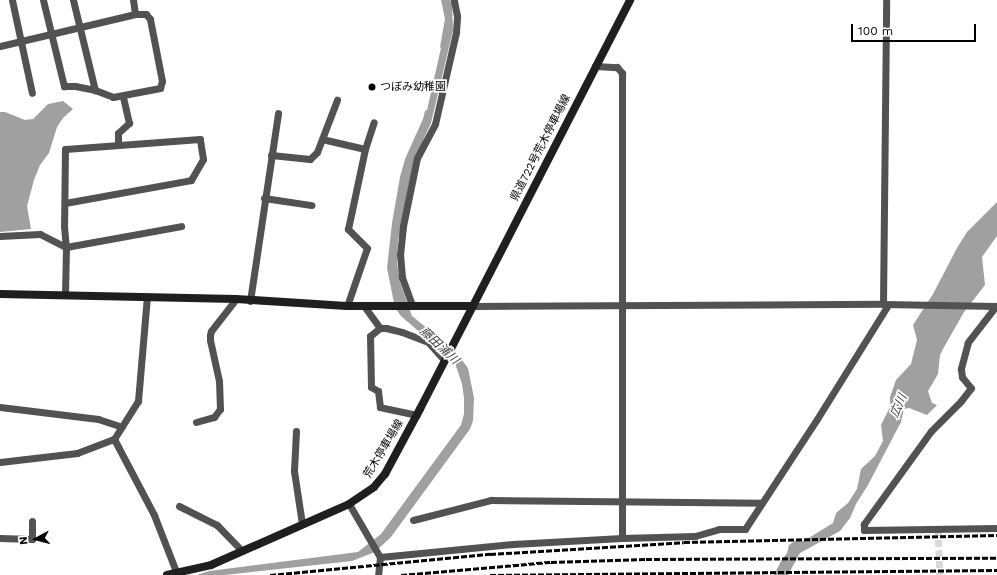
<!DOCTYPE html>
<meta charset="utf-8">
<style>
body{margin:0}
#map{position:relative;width:997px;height:575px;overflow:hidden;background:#fff;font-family:"Work Sans","Noto Sans JP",sans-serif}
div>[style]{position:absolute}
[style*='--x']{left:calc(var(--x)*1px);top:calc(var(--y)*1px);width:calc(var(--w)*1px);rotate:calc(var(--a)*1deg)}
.water>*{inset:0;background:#a0a0a0}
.street-tunnel>*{height:7px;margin-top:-3.5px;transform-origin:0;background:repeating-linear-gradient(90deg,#d9d9d9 0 7px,transparent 0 10.5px)}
.street>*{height:7px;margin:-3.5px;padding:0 3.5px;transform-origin:3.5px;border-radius:3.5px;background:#525252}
.secondary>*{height:8px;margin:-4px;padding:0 4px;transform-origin:4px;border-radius:4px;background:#1f1f1f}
.rail>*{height:2.5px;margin-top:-1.25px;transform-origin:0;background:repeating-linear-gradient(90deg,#000 0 6px,transparent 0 8px)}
.dots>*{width:11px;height:11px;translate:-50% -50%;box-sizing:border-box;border:2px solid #fff;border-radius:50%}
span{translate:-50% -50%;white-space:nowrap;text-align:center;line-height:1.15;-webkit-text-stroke:3.5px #fff;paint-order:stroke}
.poi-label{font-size:11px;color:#000}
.left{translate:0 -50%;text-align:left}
.street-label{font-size:11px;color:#000}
.water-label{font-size:12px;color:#414141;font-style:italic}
.north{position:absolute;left:16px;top:519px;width:40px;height:40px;-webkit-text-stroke:3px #fff;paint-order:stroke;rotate:263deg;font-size:11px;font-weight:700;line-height:16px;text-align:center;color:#000}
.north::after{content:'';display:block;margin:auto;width:14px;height:18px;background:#000;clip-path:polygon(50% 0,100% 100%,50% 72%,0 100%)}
.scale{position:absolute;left:851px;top:24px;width:125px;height:18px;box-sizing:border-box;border:2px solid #000;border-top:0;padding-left:5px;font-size:12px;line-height:14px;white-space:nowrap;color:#000;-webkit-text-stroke:3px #fff;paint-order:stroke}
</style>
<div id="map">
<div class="water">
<div style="clip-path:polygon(441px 0,450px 0,452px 3px,453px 30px,431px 123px,424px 138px,398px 240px,397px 263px,400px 282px,412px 316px,455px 351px,468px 368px,474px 398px,473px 421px,470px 429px,391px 537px,375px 552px,352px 561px,225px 575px,197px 575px,209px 571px,358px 552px,381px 534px,461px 425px,464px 414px,464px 398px,462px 384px,455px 363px,401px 316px,395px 308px,387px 268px,392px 223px,400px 177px,405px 159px,423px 119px,425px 111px,427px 110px,441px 48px,440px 47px,445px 19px)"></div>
<div style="clip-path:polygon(63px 101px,73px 109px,63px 118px,57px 127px,49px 153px,40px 165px,34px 180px,27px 206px,31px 229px,0 232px,0 112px,5px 112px,25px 120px,33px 119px,48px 104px)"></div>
<div style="clip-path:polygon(997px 202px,997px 236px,982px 257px,985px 285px,964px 312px,943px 349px,940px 355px,938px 374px,928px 391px,932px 403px,937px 405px,927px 415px,909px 408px,904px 409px,901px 422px,868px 485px,856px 504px,850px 518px,840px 531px,800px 553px,788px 575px,774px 575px,781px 561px,787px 553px,789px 545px,795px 541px,804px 541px,833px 523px,836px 513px,848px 503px,857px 489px,861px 469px,875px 456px,883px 441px,881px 425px,890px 407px,890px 397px,896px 380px,911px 364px,917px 340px,913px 325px,933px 294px,957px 248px,967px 232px)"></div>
</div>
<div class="street-tunnel">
<div style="--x:938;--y:529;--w:46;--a:87.5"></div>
</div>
<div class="street">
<div style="--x:12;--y:0;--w:95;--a:77.9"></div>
<div style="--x:43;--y:0;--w:89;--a:76.3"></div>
<div style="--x:64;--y:86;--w:11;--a:0"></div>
<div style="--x:75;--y:86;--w:20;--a:11"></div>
<div style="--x:95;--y:90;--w:19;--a:21"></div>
<div style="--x:113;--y:97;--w:48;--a:-10.8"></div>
<div style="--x:160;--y:88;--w:7;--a:-74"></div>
<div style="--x:162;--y:81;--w:63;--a:-101"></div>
<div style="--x:150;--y:19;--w:6;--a:-129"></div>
<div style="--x:146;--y:14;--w:11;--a:180"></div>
<div style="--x:73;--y:0;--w:93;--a:76.3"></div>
<div style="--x:0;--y:46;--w:139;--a:-13.3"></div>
<div style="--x:135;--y:14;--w:14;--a:-98"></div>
<div style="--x:595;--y:66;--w:22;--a:3"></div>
<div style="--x:617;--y:67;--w:8;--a:50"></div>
<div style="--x:622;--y:73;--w:465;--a:90"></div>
<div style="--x:322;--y:139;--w:44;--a:13.1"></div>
<div style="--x:118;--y:145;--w:12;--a:-90"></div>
<div style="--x:118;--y:133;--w:15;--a:-42"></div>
<div style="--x:129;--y:123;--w:27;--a:-103"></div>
<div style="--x:271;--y:155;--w:39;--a:6"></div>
<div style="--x:310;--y:159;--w:10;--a:-45"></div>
<div style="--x:317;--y:152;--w:56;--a:-69"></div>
<div style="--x:264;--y:198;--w:48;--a:8.5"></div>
<div style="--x:65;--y:203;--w:128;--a:-10.3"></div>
<div style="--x:191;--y:180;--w:24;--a:-60"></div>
<div style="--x:203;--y:159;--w:20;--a:-99"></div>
<div style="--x:200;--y:139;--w:135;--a:175.8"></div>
<div style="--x:65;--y:149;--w:77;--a:90.7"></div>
<div style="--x:64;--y:226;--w:21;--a:85"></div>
<div style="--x:66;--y:247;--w:47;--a:91.2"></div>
<div style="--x:0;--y:236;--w:40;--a:-2.9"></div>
<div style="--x:40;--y:234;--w:29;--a:27"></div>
<div style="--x:66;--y:247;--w:117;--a:-10.3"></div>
<div style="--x:250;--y:301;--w:190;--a:-81.5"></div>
<div style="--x:883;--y:304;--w:304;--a:-89.4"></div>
<div style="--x:412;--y:305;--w:30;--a:-110"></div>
<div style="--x:402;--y:277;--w:22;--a:-95"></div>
<div style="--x:400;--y:255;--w:29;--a:-84"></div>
<div style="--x:403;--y:226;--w:69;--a:-78.4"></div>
<div style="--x:417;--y:158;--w:38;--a:-62"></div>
<div style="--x:435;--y:124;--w:94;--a:-77.1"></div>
<div style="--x:456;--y:32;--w:16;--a:-86"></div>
<div style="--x:457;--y:16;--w:16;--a:-101"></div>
<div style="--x:347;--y:306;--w:61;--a:-71"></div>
<div style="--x:367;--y:248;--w:27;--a:-135"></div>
<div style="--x:348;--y:229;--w:82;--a:-78"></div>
<div style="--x:365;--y:149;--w:28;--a:-72"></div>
<div style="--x:364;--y:306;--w:27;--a:54"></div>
<div style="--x:473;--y:306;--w:410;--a:-0.3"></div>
<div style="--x:883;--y:304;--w:114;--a:1"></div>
<div style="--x:996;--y:306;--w:46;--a:127.9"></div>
<div style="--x:968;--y:342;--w:28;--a:105"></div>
<div style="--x:961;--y:369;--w:8;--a:83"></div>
<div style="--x:962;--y:377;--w:14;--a:51"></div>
<div style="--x:971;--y:388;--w:16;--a:128"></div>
<div style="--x:961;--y:401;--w:42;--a:135"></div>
<div style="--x:931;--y:431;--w:115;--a:125.8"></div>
<div style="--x:864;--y:524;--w:6;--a:90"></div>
<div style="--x:864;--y:530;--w:133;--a:-0.9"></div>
<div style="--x:0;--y:407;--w:99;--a:7"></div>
<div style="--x:98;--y:419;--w:25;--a:18"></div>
<div style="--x:417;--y:415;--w:38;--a:-168"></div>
<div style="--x:380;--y:407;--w:16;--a:-97"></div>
<div style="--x:378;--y:391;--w:8;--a:-150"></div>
<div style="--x:371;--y:387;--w:51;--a:-91.1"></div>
<div style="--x:370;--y:336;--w:13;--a:-39"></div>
<div style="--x:380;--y:328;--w:6;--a:0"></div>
<div style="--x:386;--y:328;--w:16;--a:14"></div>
<div style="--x:402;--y:332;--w:28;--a:21"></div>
<div style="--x:428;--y:342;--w:24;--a:48"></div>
<div style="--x:196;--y:422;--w:19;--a:-16"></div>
<div style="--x:214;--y:417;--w:10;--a:-53"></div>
<div style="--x:220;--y:409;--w:28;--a:-92"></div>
<div style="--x:219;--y:381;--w:42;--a:-102.4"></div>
<div style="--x:210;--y:340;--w:5;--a:-90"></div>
<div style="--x:210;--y:335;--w:4;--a:-76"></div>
<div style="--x:211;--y:331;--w:41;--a:-52"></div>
<div style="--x:296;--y:431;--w:40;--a:92.9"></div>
<div style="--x:294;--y:471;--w:54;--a:81.4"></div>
<div style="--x:114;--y:439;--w:86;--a:62.2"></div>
<div style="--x:154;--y:515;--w:63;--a:68.7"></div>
<div style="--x:0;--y:462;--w:78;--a:-6.7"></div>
<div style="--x:77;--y:453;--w:40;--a:-21"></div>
<div style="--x:114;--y:439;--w:45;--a:-57.7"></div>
<div style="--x:138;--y:401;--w:104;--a:-85.1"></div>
<div style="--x:349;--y:504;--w:61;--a:59.7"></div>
<div style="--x:380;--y:557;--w:18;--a:96"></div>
<div style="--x:179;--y:506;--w:42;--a:26.6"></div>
<div style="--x:217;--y:525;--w:36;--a:46"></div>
<div style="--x:413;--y:520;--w:81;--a:-14.4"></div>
<div style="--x:491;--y:500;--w:271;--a:0.6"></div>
<div style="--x:0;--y:538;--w:32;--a:2"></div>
<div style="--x:32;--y:539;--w:18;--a:-90"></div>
<div style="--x:380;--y:557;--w:134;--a:-5.6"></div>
<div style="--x:513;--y:544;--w:109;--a:-3.2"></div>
<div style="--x:622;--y:538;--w:73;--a:-1.6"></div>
<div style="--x:695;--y:536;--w:25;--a:-16"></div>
<div style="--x:719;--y:529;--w:26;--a:0"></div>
<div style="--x:745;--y:529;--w:131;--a:-56.8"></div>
<div style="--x:817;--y:419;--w:134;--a:-58.1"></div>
</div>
<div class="secondary">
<div style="--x:0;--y:294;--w:236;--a:1.2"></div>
<div style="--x:236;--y:299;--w:111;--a:3.6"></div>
<div style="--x:347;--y:306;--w:126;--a:0"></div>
<div style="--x:167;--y:575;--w:45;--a:-12.8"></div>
<div style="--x:211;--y:565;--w:151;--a:-23.8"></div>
<div style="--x:349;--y:504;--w:30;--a:-34"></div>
<div style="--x:374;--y:487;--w:17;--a:-50"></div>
<div style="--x:385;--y:474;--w:74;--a:-61.7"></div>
<div style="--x:420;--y:409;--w:460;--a:-62.8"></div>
</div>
<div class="rail">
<div style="--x:270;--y:575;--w:221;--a:-5.5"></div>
<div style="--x:490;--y:554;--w:194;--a:-3.5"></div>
<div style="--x:684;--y:542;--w:313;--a:-1.3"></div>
<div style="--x:401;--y:575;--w:151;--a:-5"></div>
<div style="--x:551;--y:562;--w:95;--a:-1.8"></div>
<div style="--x:646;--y:559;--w:351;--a:-0.2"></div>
<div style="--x:490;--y:575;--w:507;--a:-0.57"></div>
</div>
<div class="dots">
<div style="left:372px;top:87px;background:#000"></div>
</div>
<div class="poi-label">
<span class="left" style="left:380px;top:87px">つぼみ幼稚園</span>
</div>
<div class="street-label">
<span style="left:541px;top:148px;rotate:-63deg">県道722号荒木停車場線</span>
<span style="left:384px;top:449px;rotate:-59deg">荒木停車場線</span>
</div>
<div class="water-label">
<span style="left:439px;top:346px;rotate:43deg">藤田浦川</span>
<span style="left:899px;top:406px;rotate:-66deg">広川</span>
</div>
<div class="north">N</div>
<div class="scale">100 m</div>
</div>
